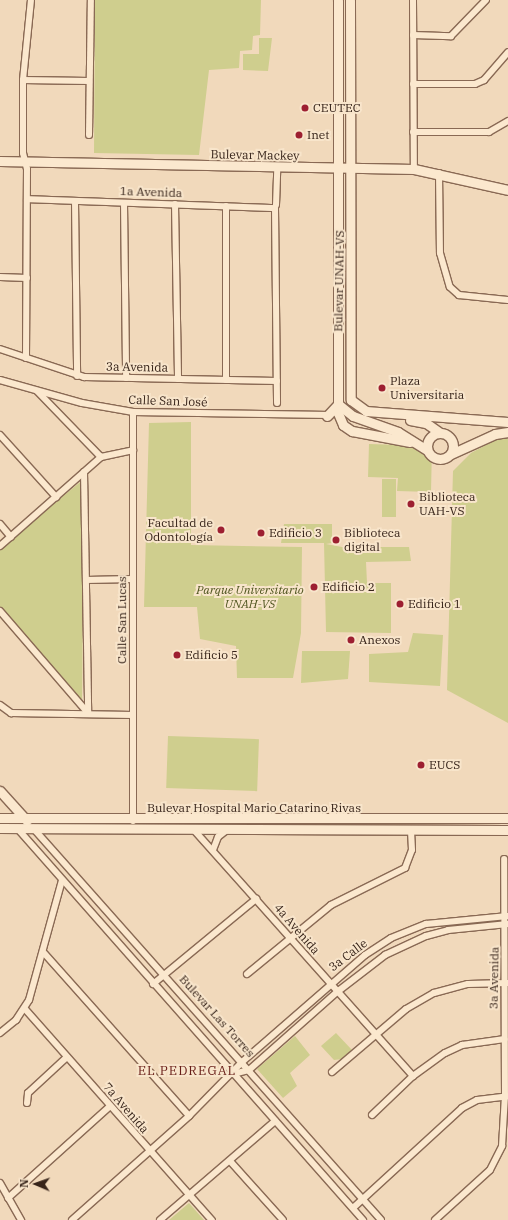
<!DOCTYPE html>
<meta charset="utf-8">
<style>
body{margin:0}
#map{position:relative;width:508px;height:1220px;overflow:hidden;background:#f1d9bb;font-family:"IBM Plex Serif",serif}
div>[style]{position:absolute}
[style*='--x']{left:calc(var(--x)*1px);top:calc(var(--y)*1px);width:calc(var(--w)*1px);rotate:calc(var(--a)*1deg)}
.green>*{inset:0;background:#cfce8e;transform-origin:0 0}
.roads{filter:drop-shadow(1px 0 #896954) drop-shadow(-1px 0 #896954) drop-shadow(0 1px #896954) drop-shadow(0 -1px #896954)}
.street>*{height:6px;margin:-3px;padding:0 3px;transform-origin:3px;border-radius:3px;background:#fbe8ce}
.secondary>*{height:9px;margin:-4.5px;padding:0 4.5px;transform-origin:4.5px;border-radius:4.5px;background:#fbe8ce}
.secondary>.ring{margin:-4.5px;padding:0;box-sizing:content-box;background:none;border:9px solid #fbe8ce;border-radius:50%}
.dots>*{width:11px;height:11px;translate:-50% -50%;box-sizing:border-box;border:2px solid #f8e5cb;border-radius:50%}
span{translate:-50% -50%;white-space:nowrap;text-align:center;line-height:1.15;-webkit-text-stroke:4px #f8e5cb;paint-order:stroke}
.poi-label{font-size:12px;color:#37241a}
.left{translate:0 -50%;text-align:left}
.right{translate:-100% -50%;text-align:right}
.street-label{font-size:12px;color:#37241a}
.park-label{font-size:12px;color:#4f551f;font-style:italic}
.neighbourhood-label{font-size:13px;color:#671c16;letter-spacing:1px}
.north{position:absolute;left:16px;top:1164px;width:40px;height:40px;-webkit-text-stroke:3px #f8e5cb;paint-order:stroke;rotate:272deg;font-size:11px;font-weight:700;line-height:16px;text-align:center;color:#37241a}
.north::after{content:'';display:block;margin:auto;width:14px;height:18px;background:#37241a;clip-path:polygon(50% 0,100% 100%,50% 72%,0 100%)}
</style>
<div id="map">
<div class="green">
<div style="clip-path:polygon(95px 0,261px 0,260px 35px,253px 36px,252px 50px,240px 51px,239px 68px,209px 70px,199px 155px,94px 153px)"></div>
<div style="clip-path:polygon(259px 38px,272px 38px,268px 71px,243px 70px,243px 54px,259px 54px)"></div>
<div style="clip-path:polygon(191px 422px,191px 545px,302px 547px,301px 633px,293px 678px,237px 678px,236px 646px,200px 639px,197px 607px,144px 607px,149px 423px)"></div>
<div style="clip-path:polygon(503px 436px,508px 436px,508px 723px,447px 690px,453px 471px,471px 453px)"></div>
<div style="clip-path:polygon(369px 444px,432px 446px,431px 492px,397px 491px,398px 478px,368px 477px)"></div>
<div style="clip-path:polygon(84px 479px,82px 706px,0 610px,0 548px)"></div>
<div style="left:382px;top:479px;width:14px;height:38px"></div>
<div style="clip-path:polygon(284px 524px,332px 524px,332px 543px,326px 544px,342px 547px,409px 547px,411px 561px,366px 562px,367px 583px,391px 583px,391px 633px,326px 632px,324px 543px,281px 543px)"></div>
<div style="clip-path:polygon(413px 633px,443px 635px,440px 686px,369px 682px,369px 654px,408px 652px)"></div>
<div style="clip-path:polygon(302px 651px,350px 651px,348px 679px,301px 683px)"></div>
<div style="left:168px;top:736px;width:91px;height:52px;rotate:2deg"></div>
<div style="clip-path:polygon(336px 1033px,352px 1050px,342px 1059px,334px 1060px,321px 1046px)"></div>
<div style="clip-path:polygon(295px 1036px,310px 1055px,290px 1073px,297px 1086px,283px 1098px,257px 1069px)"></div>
<div style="clip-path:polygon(189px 1203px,204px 1220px,169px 1220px)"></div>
</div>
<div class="roads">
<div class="street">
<div style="--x:413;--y:0;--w:169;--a:89.7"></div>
<div style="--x:413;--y:35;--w:38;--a:2"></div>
<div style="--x:451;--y:36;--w:50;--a:-45.8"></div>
<div style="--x:23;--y:80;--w:66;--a:0.9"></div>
<div style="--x:413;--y:84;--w:62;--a:0"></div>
<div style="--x:475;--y:84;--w:10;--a:-24"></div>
<div style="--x:484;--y:80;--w:37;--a:-49"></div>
<div style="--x:413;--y:132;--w:76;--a:0"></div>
<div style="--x:489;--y:132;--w:22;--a:-30"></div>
<div style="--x:89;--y:135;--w:135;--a:-89.2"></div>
<div style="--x:439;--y:173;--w:80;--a:89.3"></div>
<div style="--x:440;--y:253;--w:35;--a:74"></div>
<div style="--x:450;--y:287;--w:12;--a:42"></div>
<div style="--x:459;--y:295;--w:49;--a:5.8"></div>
<div style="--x:27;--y:199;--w:248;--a:2.1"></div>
<div style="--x:275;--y:208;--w:195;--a:89.4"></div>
<div style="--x:75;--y:201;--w:175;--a:89.3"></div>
<div style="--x:124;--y:203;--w:175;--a:89.3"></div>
<div style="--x:175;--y:204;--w:175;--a:89"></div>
<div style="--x:276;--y:205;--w:37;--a:-88"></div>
<div style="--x:0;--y:277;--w:27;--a:2"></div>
<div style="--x:0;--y:349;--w:89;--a:18.4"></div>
<div style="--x:84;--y:377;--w:193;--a:1.2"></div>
<div style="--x:26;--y:358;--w:189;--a:-89.7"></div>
<div style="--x:27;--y:169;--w:16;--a:-104"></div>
<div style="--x:23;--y:153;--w:73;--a:-90"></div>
<div style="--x:23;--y:80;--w:80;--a:-84.3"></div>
<div style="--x:0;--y:380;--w:85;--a:15.7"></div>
<div style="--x:82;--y:403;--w:52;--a:10"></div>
<div style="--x:133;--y:412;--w:197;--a:0.9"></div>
<div style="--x:226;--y:380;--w:174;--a:-90"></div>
<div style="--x:37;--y:391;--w:92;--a:45.9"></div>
<div style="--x:133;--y:412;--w:409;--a:90"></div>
<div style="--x:0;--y:435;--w:84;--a:47.9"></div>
<div style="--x:84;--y:472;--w:241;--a:89"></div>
<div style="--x:0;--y:524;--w:17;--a:50"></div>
<div style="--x:0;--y:546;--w:135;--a:-41.4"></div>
<div style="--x:101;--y:457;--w:33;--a:-12"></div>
<div style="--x:86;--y:580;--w:47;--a:-1.2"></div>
<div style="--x:0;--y:611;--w:135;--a:49.2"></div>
<div style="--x:0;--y:705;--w:14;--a:36"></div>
<div style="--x:11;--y:713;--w:122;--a:0.9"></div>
<div style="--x:17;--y:828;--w:523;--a:48.57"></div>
<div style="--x:33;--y:828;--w:524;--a:48.4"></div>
<div style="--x:193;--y:829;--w:331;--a:48.3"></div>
<div style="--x:213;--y:850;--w:14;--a:-69"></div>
<div style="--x:218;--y:837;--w:11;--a:-38"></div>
<div style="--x:44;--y:953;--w:218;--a:48.3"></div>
<div style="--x:247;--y:974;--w:109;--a:-39.4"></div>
<div style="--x:331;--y:905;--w:83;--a:-26.6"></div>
<div style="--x:405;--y:868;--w:19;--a:-69"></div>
<div style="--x:412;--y:850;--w:20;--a:-93"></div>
<div style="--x:153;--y:984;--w:134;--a:-39.5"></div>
<div style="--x:25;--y:1009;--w:282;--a:48.5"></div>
<div style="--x:0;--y:1033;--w:21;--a:-39"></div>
<div style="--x:16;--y:1020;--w:24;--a:-57"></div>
<div style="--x:29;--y:1000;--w:124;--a:-74.6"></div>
<div style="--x:332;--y:1072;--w:97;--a:-40.4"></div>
<div style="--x:406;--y:1009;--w:32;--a:-30"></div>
<div style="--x:434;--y:993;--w:35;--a:-15"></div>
<div style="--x:468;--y:984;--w:40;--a:-1.4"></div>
<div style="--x:233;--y:1074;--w:16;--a:-14"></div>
<div style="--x:249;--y:1070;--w:118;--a:-41.6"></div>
<div style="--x:337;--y:992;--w:61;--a:-37.6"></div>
<div style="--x:385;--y:955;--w:45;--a:-24.9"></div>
<div style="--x:426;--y:936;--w:23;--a:-15"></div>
<div style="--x:448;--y:930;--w:60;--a:-5.7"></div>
<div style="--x:27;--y:1103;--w:10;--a:-84"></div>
<div style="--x:28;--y:1093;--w:53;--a:-42.7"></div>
<div style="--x:372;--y:1115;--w:57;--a:-43.6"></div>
<div style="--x:413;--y:1076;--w:39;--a:-36"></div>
<div style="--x:445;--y:1053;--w:19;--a:-25"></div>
<div style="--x:462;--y:1045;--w:43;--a:-7.9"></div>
<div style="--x:230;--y:1161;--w:79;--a:48.1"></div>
<div style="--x:0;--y:1183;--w:43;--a:60.4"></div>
<div style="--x:8;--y:1198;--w:136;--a:-42"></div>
<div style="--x:353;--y:1208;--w:148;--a:-42.5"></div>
<div style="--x:462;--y:1108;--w:17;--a:-28"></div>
<div style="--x:477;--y:1100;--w:31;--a:-7"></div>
<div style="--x:72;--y:1220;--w:157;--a:-41.6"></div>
<div style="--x:189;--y:1116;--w:76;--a:-45.5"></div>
<div style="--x:242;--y:1062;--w:163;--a:-41"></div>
<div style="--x:365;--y:955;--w:31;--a:-33"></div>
<div style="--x:391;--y:938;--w:38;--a:-22"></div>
<div style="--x:426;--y:924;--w:82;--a:-5.6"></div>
<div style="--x:160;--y:1220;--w:152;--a:-40.7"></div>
<div style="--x:435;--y:1220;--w:74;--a:-42.3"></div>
<div style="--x:490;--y:1170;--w:27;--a:-63"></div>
<div style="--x:502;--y:1146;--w:50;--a:-86.6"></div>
<div style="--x:505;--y:1096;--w:237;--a:-90.2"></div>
</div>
<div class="secondary">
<div style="--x:338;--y:0;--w:413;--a:90"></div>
<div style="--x:338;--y:413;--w:13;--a:67"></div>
<div style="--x:343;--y:425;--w:11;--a:34"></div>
<div style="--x:352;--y:431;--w:59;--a:10.7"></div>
<div style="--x:350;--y:0;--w:400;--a:89.9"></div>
<div style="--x:351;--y:400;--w:19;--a:36"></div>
<div style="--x:366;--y:411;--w:142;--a:4.4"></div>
<div style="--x:0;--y:161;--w:414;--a:1.1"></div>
<div style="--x:414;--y:169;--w:96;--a:12.6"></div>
<div style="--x:338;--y:404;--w:19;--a:39"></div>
<div style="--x:353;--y:416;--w:48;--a:19.6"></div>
<div style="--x:398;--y:432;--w:34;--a:32"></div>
<div style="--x:327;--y:416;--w:16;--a:-47"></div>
<div style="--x:410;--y:420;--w:16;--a:11"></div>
<div style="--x:426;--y:423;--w:16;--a:35"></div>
<div class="ring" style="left:427px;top:433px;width:17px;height:17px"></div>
<div style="--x:451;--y:454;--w:48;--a:-24.4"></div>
<div style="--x:495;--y:434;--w:13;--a:-9"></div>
<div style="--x:0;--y:791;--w:40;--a:48"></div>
<div style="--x:0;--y:818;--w:508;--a:0"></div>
<div style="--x:0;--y:828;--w:508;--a:0.23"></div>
</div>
</div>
<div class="dots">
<div style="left:305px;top:108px;background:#9d1f31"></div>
<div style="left:299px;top:135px;background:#9d1f31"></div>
<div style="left:382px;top:388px;background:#9d1f31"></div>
<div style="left:411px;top:504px;background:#9d1f31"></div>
<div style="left:221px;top:530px;background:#9d1f31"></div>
<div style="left:261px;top:533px;background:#9d1f31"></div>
<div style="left:336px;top:540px;background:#9d1f31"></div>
<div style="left:314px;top:587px;background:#9d1f31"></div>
<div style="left:400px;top:604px;background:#9d1f31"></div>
<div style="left:351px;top:640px;background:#9d1f31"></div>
<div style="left:177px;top:655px;background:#9d1f31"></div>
<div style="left:421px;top:765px;background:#9d1f31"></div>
</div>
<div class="poi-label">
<span class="left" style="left:313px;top:108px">CEUTEC</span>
<span class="left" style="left:307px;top:135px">Inet</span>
<span class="left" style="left:390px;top:388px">Plaza<br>Universitaria</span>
<span class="left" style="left:419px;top:504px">Biblioteca<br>UAH-VS</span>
<span class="right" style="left:213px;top:530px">Facultad de<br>Odontología</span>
<span class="left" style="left:269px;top:533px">Edificio 3</span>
<span class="left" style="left:344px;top:540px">Biblioteca<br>digital</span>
<span class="left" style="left:322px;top:587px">Edificio 2</span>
<span class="left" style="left:408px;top:604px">Edificio 1</span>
<span class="left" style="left:359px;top:640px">Anexos</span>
<span class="left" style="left:185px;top:655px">Edificio 5</span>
<span class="left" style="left:429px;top:765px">EUCS</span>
</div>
<div class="street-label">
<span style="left:255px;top:155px;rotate:1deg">Bulevar Mackey</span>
<span style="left:151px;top:192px;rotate:2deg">1a Avenida</span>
<span style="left:339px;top:281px;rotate:-89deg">Bulevar UNAH-VS</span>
<span style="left:137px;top:367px;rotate:1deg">3a Avenida</span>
<span style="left:168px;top:401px;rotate:2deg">Calle San José</span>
<span style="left:122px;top:620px;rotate:-90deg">Calle San Lucas</span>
<span style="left:254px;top:808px">Bulevar Hospital Mario Catarino Rivas</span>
<span style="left:297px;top:929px;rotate:49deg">4a Avenida</span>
<span style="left:348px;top:955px;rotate:-37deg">3a Calle</span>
<span style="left:494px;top:978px;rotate:-89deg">3a Avenida</span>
<span style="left:217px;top:1016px;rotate:48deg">Bulevar Las Torres</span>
<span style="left:126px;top:1108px;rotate:49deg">7a Avenida</span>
</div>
<div class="park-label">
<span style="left:250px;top:597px">Parque Universitario<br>UNAH-VS</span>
</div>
<div class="neighbourhood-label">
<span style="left:187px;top:1071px">EL PEDREGAL</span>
</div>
<div class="north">N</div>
</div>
